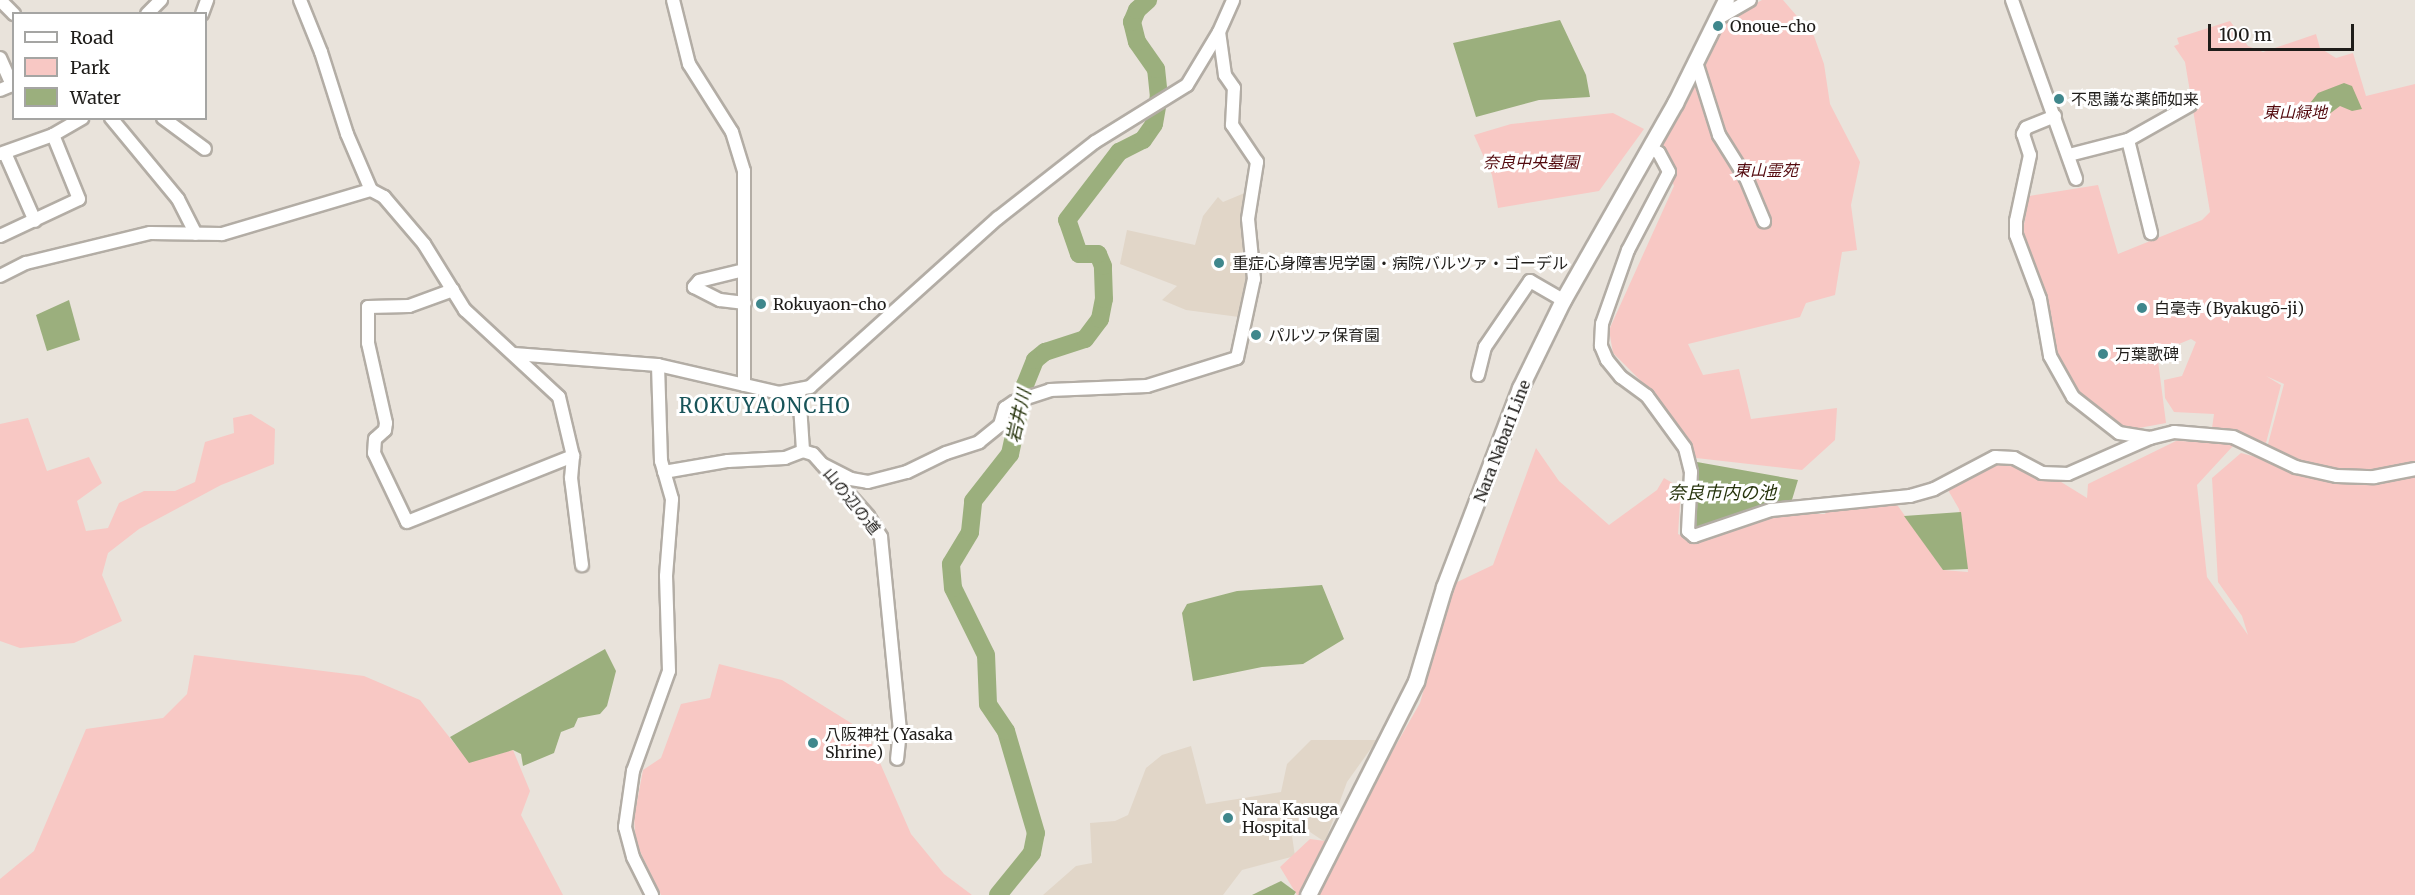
<!DOCTYPE html>
<meta charset="utf-8">
<style>
body{margin:0}
#map{position:relative;width:2415px;height:895px;overflow:hidden;background:#e9e3db;font-family:Merriweather,"Noto Sans JP",serif}
div>[style]{position:absolute}
[style*='--x']{left:calc(var(--x)*1px);top:calc(var(--y)*1px);width:calc(var(--w)*1px);rotate:calc(var(--a)*1deg)}
.built>*{inset:0;background:#e1d6c8}
.green>*{inset:0;background:#f8c8c4}
.water>*{inset:0;background:#9baf7d}
.river>*{height:18px;margin:-9px;padding:0 9px;transform-origin:9px;border-radius:9px;background:#9baf7d}
.roads{filter:drop-shadow(2px 0 #b3ada5) drop-shadow(-2px 0 #b3ada5) drop-shadow(0 2px #b3ada5) drop-shadow(0 -2px #b3ada5)}
.minor>*{height:12px;margin:-6px;padding:0 6px;transform-origin:6px;border-radius:6px;background:#fff}
.major>*{height:15px;margin:-7.5px;padding:0 7.5px;transform-origin:7.5px;border-radius:7.5px;background:#fff}
.dots>*{width:16px;height:16px;translate:-50% -50%;box-sizing:border-box;border:3px solid #fff;border-radius:50%}
span{translate:-50% -50%;white-space:nowrap;text-align:center;line-height:1.15;-webkit-text-stroke:6px #fff;paint-order:stroke}
.poi-label{font-size:16px;color:#1f1d1a}
.left{translate:0 -50%;text-align:left}
.park-label{font-size:16px;color:#540b0f;font-style:italic}
.street-label{font-size:16px;color:#1f1d1a}
.water-label{font-size:18px;color:#26330c;font-style:italic}
.quarter-label{font-size:20px;color:#185459;letter-spacing:1.5px}
.legend{position:absolute;left:12px;top:12px;width:195px;height:108px;box-sizing:border-box;background:#fff;border:2px solid #a5a5a3;margin:0;padding:8px 10px;list-style:none;font-size:18px;color:#1f1d1a}
.legend li{display:flex;align-items:center;gap:12px;height:30px}
.legend b{width:30px;border:2px solid #a5a5a3}
.scale{position:absolute;left:2208px;top:24px;width:146px;height:27px;box-sizing:border-box;border:3px solid #1f1d1a;border-top:0;padding-left:8px;font-size:18px;line-height:21px;white-space:nowrap;color:#1f1d1a;-webkit-text-stroke:4px #fff;paint-order:stroke}
</style>
<div id="map">
<div class="built">
<div style="clip-path:polygon(1247px 192px,1251px 277px,1239px 317px,1186px 310px,1162px 300px,1177px 286px,1120px 264px,1127px 230px,1195px 245px,1203px 216px,1218px 197px,1223px 202px)"></div>
<div style="clip-path:polygon(1311px 740px,1377px 740px,1347px 782px,1325px 842px,1307px 830px,1292px 836px,1295px 856px,1242px 870px,1223px 895px,1043px 895px,1076px 866px,1092px 863px,1090px 823px,1115px 821px,1128px 815px,1146px 768px,1162px 755px,1191px 746px,1206px 804px,1281px 792px,1287px 764px)"></div>
</div>
<div class="green">
<div style="clip-path:polygon(1762px 0,1783px 0,1814px 36px,1824px 64px,1830px 104px,1860px 162px,1851px 205px,1857px 250px,1842px 252px,1835px 295px,1806px 303px,1800px 317px,1688px 344px,1703px 375px,1739px 369px,1751px 419px,1837px 408px,1835px 440px,1802px 470px,1696px 458px,1691px 442px,1660px 400px,1613px 353px,1609px 330px,1674px 186px,1658px 142px,1692px 87px,1722px 22px)"></div>
<div style="clip-path:polygon(evenodd,2230px 21px,2248px 46px,2263px 52px,2316px 34px,2320px 48px,2336px 58px,2353px 53px,2366px 96px,2415px 84px,2415px 895px,1297px 895px,1280px 867px,1310px 839px,1340px 843px,1420px 703px,1453px 584px,1493px 565px,1536px 448px,1559px 481px,1609px 525px,1657px 490px,1664px 478px,1681px 488px,1678px 534px,1698px 543px,1760px 520px,1788px 514px,1825px 514px,1835px 498px,1859px 495px,1898px 506px,1943px 570px,1968px 572px,1959px 509px,1948px 490px,1990px 467px,2024px 459px,2087px 498px,2088px 484px,2176px 441px,2210px 442px,2214px 414px,2174px 412px,2165px 398px,2164px 380px,2182px 376px,2196px 342px,2191px 339px,2157px 353px,2166px 423px,2123px 431px,2085px 402px,2059px 363px,2022px 236px,2029px 196px,2098px 185px,2118px 254px,2202px 220px,2210px 212px,2185px 62px,2174px 46px,2179px 44px,2177px 38px,2230px 21px,2266px 376px,2284px 384px,2268px 444px,2260px 458px,2241px 453px,2212px 478px,2218px 582px,2242px 616px,2248px 635px,2207px 577px,2197px 485px,2244px 434px,2266px 443px,2281px 385px,2266px 376px)"></div>
<div style="clip-path:polygon(1613px 113px,1644px 129px,1599px 191px,1498px 208px,1492px 175px,1474px 135px,1511px 124px)"></div>
<div style="clip-path:polygon(251px 414px,275px 429px,274px 464px,221px 485px,139px 529px,108px 553px,102px 575px,122px 621px,74px 643px,20px 648px,0 641px,0 424px,28px 418px,47px 471px,89px 457px,102px 483px,77px 501px,86px 531px,108px 528px,119px 503px,144px 491px,175px 491px,195px 482px,205px 442px,234px 433px,233px 418px)"></div>
<div style="clip-path:polygon(194px 655px,364px 676px,420px 700px,469px 762px,513px 750px,530px 791px,521px 815px,563px 895px,0 895px,0 879px,34px 851px,86px 729px,163px 718px,187px 694px)"></div>
<div style="clip-path:polygon(719px 664px,782px 680px,867px 733px,911px 834px,944px 874px,972px 895px,661px 895px,636px 843px,634px 818px,643px 770px,661px 758px,681px 704px,710px 698px)"></div>
</div>
<div class="water">
<div style="clip-path:polygon(1560px 20px,1586px 75px,1590px 97px,1539px 100px,1476px 117px,1453px 43px)"></div>
<div style="clip-path:polygon(2344px 83px,2352px 86px,2362px 109px,2352px 111px,2340px 106px,2328px 115px,2308px 116px,2307px 107px,2318px 93px)"></div>
<div style="clip-path:polygon(69px 300px,80px 340px,47px 351px,36px 315px)"></div>
<div style="clip-path:polygon(1697px 462px,1798px 480px,1791px 503px,1765px 506px,1698px 532px,1694px 529px)"></div>
<div style="clip-path:polygon(1961px 512px,1968px 569px,1943px 570px,1904px 516px)"></div>
<div style="clip-path:polygon(1322px 585px,1344px 639px,1303px 664px,1262px 667px,1193px 681px,1182px 613px,1187px 604px,1237px 591px)"></div>
<div style="clip-path:polygon(605px 649px,616px 671px,607px 706px,600px 714px,578px 718px,574px 727px,561px 732px,554px 753px,523px 766px,521px 754px,513px 750px,469px 763px,450px 737px)"></div>
<div style="clip-path:polygon(1281px 881px,1296px 892px,1294px 895px,1252px 895px)"></div>
</div>
<div class="river">
<div style="--x:998;--y:895;--w:54;--a:-51"></div>
<div style="--x:1032;--y:853;--w:20;--a:-79"></div>
<div style="--x:1036;--y:833;--w:106;--a:-106.4"></div>
<div style="--x:1006;--y:731;--w:32;--a:-124"></div>
<div style="--x:988;--y:704;--w:49;--a:-92.3"></div>
<div style="--x:986;--y:655;--w:75;--a:-116.2"></div>
<div style="--x:953;--y:588;--w:24;--a:-95"></div>
<div style="--x:951;--y:564;--w:37;--a:-59"></div>
<div style="--x:970;--y:532;--w:31;--a:-84"></div>
<div style="--x:973;--y:501;--w:60;--a:-51.8"></div>
<div style="--x:1010;--y:454;--w:71;--a:-77.7"></div>
<div style="--x:1025;--y:385;--w:27;--a:-68"></div>
<div style="--x:1035;--y:360;--w:13;--a:-39"></div>
<div style="--x:1045;--y:352;--w:42;--a:-18"></div>
<div style="--x:1085;--y:339;--w:25;--a:-53"></div>
<div style="--x:1100;--y:319;--w:20;--a:-79"></div>
<div style="--x:1104;--y:299;--w:33;--a:-92"></div>
<div style="--x:1103;--y:266;--w:13;--a:-113"></div>
<div style="--x:1098;--y:254;--w:19;--a:180"></div>
<div style="--x:1079;--y:254;--w:36;--a:-109"></div>
<div style="--x:1067;--y:220;--w:86;--a:-52.6"></div>
<div style="--x:1119;--y:152;--w:27;--a:-27"></div>
<div style="--x:1143;--y:140;--w:19;--a:-55"></div>
<div style="--x:1154;--y:124;--w:27;--a:-80"></div>
<div style="--x:1159;--y:97;--w:28;--a:-96"></div>
<div style="--x:1156;--y:69;--w:33;--a:-125"></div>
<div style="--x:1137;--y:42;--w:21;--a:-104"></div>
<div style="--x:1132;--y:22;--w:13;--a:-67"></div>
<div style="--x:1137;--y:10;--w:15;--a:-42"></div>
</div>
<div class="roads">
<div class="minor">
<div style="--x:0;--y:0;--w:20;--a:45"></div>
<div style="--x:300;--y:0;--w:56;--a:68"></div>
<div style="--x:321;--y:52;--w:86;--a:72.4"></div>
<div style="--x:347;--y:134;--w:61;--a:66.8"></div>
<div style="--x:371;--y:190;--w:15;--a:28"></div>
<div style="--x:384;--y:197;--w:62;--a:49.6"></div>
<div style="--x:424;--y:244;--w:78;--a:58.2"></div>
<div style="--x:465;--y:310;--w:128;--a:42.8"></div>
<div style="--x:559;--y:397;--w:61;--a:76.7"></div>
<div style="--x:573;--y:456;--w:22;--a:95"></div>
<div style="--x:571;--y:478;--w:88;--a:82.8"></div>
<div style="--x:673;--y:0;--w:66;--a:76"></div>
<div style="--x:689;--y:64;--w:80;--a:57.7"></div>
<div style="--x:732;--y:132;--w:41;--a:72.9"></div>
<div style="--x:744;--y:171;--w:214;--a:90"></div>
<div style="--x:2012;--y:0;--w:190;--a:70.3"></div>
<div style="--x:147;--y:14;--w:20;--a:-45"></div>
<div style="--x:202;--y:14;--w:15;--a:-70"></div>
<div style="--x:1717;--y:19;--w:38;--a:-30"></div>
<div style="--x:0;--y:58;--w:30;--a:66"></div>
<div style="--x:12;--y:85;--w:13;--a:157"></div>
<div style="--x:1696;--y:62;--w:77;--a:72.5"></div>
<div style="--x:1719;--y:135;--w:51;--a:57.9"></div>
<div style="--x:1746;--y:178;--w:47;--a:67.3"></div>
<div style="--x:2055;--y:116;--w:31;--a:158"></div>
<div style="--x:2026;--y:128;--w:7;--a:117"></div>
<div style="--x:2023;--y:134;--w:22;--a:72"></div>
<div style="--x:2030;--y:155;--w:67;--a:102"></div>
<div style="--x:2016;--y:221;--w:14;--a:90"></div>
<div style="--x:2016;--y:235;--w:68;--a:69.4"></div>
<div style="--x:2040;--y:299;--w:58;--a:80"></div>
<div style="--x:2050;--y:356;--w:47;--a:60.7"></div>
<div style="--x:2073;--y:397;--w:58;--a:38"></div>
<div style="--x:2119;--y:433;--w:31;--a:9"></div>
<div style="--x:111;--y:118;--w:105;--a:50.4"></div>
<div style="--x:178;--y:199;--w:39;--a:63"></div>
<div style="--x:163;--y:118;--w:52;--a:36.4"></div>
<div style="--x:2128;--y:140;--w:96;--a:76.1"></div>
<div style="--x:1651;--y:148;--w:9;--a:32"></div>
<div style="--x:1659;--y:153;--w:21;--a:62"></div>
<div style="--x:1669;--y:172;--w:88;--a:117.7"></div>
<div style="--x:1628;--y:250;--w:78;--a:109.4"></div>
<div style="--x:1602;--y:324;--w:22;--a:93"></div>
<div style="--x:1601;--y:346;--w:15;--a:67"></div>
<div style="--x:1607;--y:360;--w:22;--a:51"></div>
<div style="--x:1621;--y:377;--w:32;--a:36"></div>
<div style="--x:1647;--y:396;--w:64;--a:53.8"></div>
<div style="--x:1685;--y:448;--w:25;--a:76"></div>
<div style="--x:1691;--y:472;--w:59;--a:92.9"></div>
<div style="--x:1688;--y:531;--w:8;--a:40"></div>
<div style="--x:1694;--y:536;--w:81;--a:-18.7"></div>
<div style="--x:1771;--y:510;--w:140;--a:-5.8"></div>
<div style="--x:1910;--y:496;--w:25;--a:-16"></div>
<div style="--x:1934;--y:489;--w:69;--a:-27.7"></div>
<div style="--x:1995;--y:457;--w:19;--a:3"></div>
<div style="--x:2014;--y:458;--w:32;--a:28"></div>
<div style="--x:2042;--y:473;--w:26;--a:2"></div>
<div style="--x:2068;--y:474;--w:90;--a:-23.7"></div>
<div style="--x:2150;--y:438;--w:25;--a:-14"></div>
<div style="--x:2174;--y:432;--w:59;--a:4.8"></div>
<div style="--x:2233;--y:437;--w:70;--a:25.5"></div>
<div style="--x:2296;--y:467;--w:42;--a:12.4"></div>
<div style="--x:2337;--y:476;--w:37;--a:2"></div>
<div style="--x:2374;--y:477;--w:42;--a:-11"></div>
<div style="--x:5;--y:153;--w:74;--a:66.2"></div>
<div style="--x:0;--y:154;--w:56;--a:-19.7"></div>
<div style="--x:53;--y:135;--w:34;--a:-30"></div>
<div style="--x:2069;--y:155;--w:61;--a:-14.3"></div>
<div style="--x:2128;--y:140;--w:71;--a:-29.4"></div>
<div style="--x:0;--y:236;--w:87;--a:-25.1"></div>
<div style="--x:79;--y:199;--w:69;--a:-112.1"></div>
<div style="--x:744;--y:270;--w:46;--a:166.3"></div>
<div style="--x:699;--y:281;--w:8;--a:130"></div>
<div style="--x:694;--y:287;--w:29;--a:27"></div>
<div style="--x:720;--y:300;--w:25;--a:7"></div>
<div style="--x:0;--y:276;--w:29;--a:-27"></div>
<div style="--x:26;--y:263;--w:128;--a:-13.6"></div>
<div style="--x:150;--y:233;--w:72;--a:0.8"></div>
<div style="--x:222;--y:234;--w:155;--a:-16.5"></div>
<div style="--x:453;--y:290;--w:47;--a:160"></div>
<div style="--x:409;--y:306;--w:41;--a:178.6"></div>
<div style="--x:368;--y:307;--w:36;--a:90"></div>
<div style="--x:368;--y:343;--w:82;--a:77.3"></div>
<div style="--x:386;--y:423;--w:7;--a:98"></div>
<div style="--x:385;--y:430;--w:13;--a:138"></div>
<div style="--x:375;--y:439;--w:14;--a:94"></div>
<div style="--x:374;--y:453;--w:76;--a:64.4"></div>
<div style="--x:407;--y:522;--w:179;--a:-21.7"></div>
<div style="--x:514;--y:354;--w:144;--a:4.4"></div>
<div style="--x:658;--y:365;--w:124;--a:13"></div>
<div style="--x:779;--y:393;--w:32;--a:-11"></div>
<div style="--x:810;--y:387;--w:253;--a:-42"></div>
<div style="--x:998;--y:218;--w:123;--a:-38.1"></div>
<div style="--x:1095;--y:142;--w:108;--a:-31.8"></div>
<div style="--x:1187;--y:85;--w:62;--a:-58.9"></div>
<div style="--x:1219;--y:32;--w:35;--a:-66"></div>
<div style="--x:1478;--y:375;--w:29;--a:-76"></div>
<div style="--x:1485;--y:347;--w:80;--a:-55.7"></div>
<div style="--x:1530;--y:281;--w:38;--a:30"></div>
<div style="--x:799;--y:390;--w:61;--a:86.2"></div>
<div style="--x:822;--y:464;--w:33;--a:27"></div>
<div style="--x:851;--y:479;--w:17;--a:10"></div>
<div style="--x:868;--y:482;--w:40;--a:-14.4"></div>
<div style="--x:907;--y:472;--w:43;--a:-26"></div>
<div style="--x:946;--y:453;--w:35;--a:-18"></div>
<div style="--x:979;--y:442;--w:27;--a:-39"></div>
<div style="--x:1000;--y:425;--w:18;--a:-74"></div>
<div style="--x:1005;--y:408;--w:11;--a:-34"></div>
<div style="--x:1014;--y:402;--w:38;--a:-18"></div>
<div style="--x:1050;--y:390;--w:97;--a:-2.4"></div>
<div style="--x:1147;--y:386;--w:94;--a:-17.3"></div>
<div style="--x:1237;--y:358;--w:81;--a:-77.9"></div>
<div style="--x:1254;--y:279;--w:60;--a:-95.7"></div>
<div style="--x:1248;--y:219;--w:58;--a:-81"></div>
<div style="--x:1257;--y:162;--w:45;--a:-124"></div>
<div style="--x:1232;--y:125;--w:37;--a:-87"></div>
<div style="--x:1234;--y:88;--w:16;--a:-125"></div>
<div style="--x:1225;--y:75;--w:43;--a:-97.9"></div>
<div style="--x:664;--y:472;--w:65;--a:-9.8"></div>
<div style="--x:728;--y:461;--w:57;--a:-3"></div>
<div style="--x:785;--y:458;--w:19;--a:-21"></div>
<div style="--x:803;--y:451;--w:10;--a:17"></div>
<div style="--x:813;--y:454;--w:83;--a:48.4"></div>
<div style="--x:868;--y:516;--w:25;--a:58"></div>
<div style="--x:881;--y:537;--w:195;--a:84.4"></div>
<div style="--x:900;--y:731;--w:28;--a:96"></div>
<div style="--x:652;--y:895;--w:42;--a:-116.6"></div>
<div style="--x:633;--y:857;--w:31;--a:-105"></div>
<div style="--x:625;--y:827;--w:57;--a:-81.9"></div>
<div style="--x:633;--y:771;--w:106;--a:-70.2"></div>
<div style="--x:669;--y:671;--w:95;--a:-91.8"></div>
<div style="--x:666;--y:576;--w:77;--a:-85.5"></div>
<div style="--x:672;--y:499;--w:40;--a:-106"></div>
<div style="--x:661;--y:461;--w:96;--a:-91.8"></div>
</div>
<div class="major">
<div style="--x:1308;--y:895;--w:240;--a:-63.2"></div>
<div style="--x:1416;--y:681;--w:98;--a:-73.4"></div>
<div style="--x:1444;--y:587;--w:213;--a:-69.1"></div>
<div style="--x:1520;--y:388;--w:98;--a:-64"></div>
<div style="--x:1563;--y:300;--w:227;--a:-60.4"></div>
<div style="--x:1675;--y:103;--w:115;--a:-63.7"></div>
</div>
</div>
<div class="dots">
<div style="left:1718px;top:26px;background:#3f878c"></div>
<div style="left:2059px;top:99px;background:#3f878c"></div>
<div style="left:1219px;top:263px;background:#3f878c"></div>
<div style="left:761px;top:304px;background:#3f878c"></div>
<div style="left:2142px;top:308px;background:#3f878c"></div>
<div style="left:1256px;top:335px;background:#3f878c"></div>
<div style="left:2103px;top:354px;background:#3f878c"></div>
<div style="left:813px;top:743px;background:#3f878c"></div>
<div style="left:1228px;top:818px;background:#3f878c"></div>
</div>
<div class="poi-label">
<span class="left" style="left:1730px;top:26px">Onoue-cho</span>
<span class="left" style="left:2071px;top:99px">不思議な薬師如来</span>
<span class="left" style="left:1232px;top:263px">重症心身障害児学園・病院バルツァ・ゴーデル</span>
<span class="left" style="left:773px;top:304px">Rokuyaon-cho</span>
<span class="left" style="left:2154px;top:308px">白毫寺 (Byakugō-ji)</span>
<span class="left" style="left:1268px;top:335px">パルツァ保育園</span>
<span class="left" style="left:2115px;top:354px">万葉歌碑</span>
<span class="left" style="left:825px;top:743px">八阪神社 (Yasaka<br>Shrine)</span>
<span class="left" style="left:1242px;top:818px">Nara Kasuga<br>Hospital</span>
</div>
<div class="park-label">
<span style="left:2295px;top:112px">東山緑地</span>
<span style="left:1531px;top:162px">奈良中央墓園</span>
<span style="left:1766px;top:170px">東山霊苑</span>
</div>
<div class="street-label">
<span style="left:1502px;top:441px;rotate:-69deg">Nara Nabari Line</span>
<span style="left:852px;top:501px;rotate:51deg">山の辺の道</span>
</div>
<div class="water-label">
<span style="left:1019px;top:416px;rotate:-77deg">岩井川</span>
<span style="left:1722px;top:493px">奈良市内の池</span>
</div>
<div class="quarter-label">
<span style="left:765px;top:405px">ROKUYAONCHO</span>
</div>
<ul class="legend">
<li><b style="height:8px;background:#fff"></b>Road</li>
<li><b style="height:16px;background:#f8c8c4"></b>Park</li>
<li><b style="height:16px;background:#9baf7d"></b>Water</li>
</ul>
<div class="scale">100 m</div>
</div>
